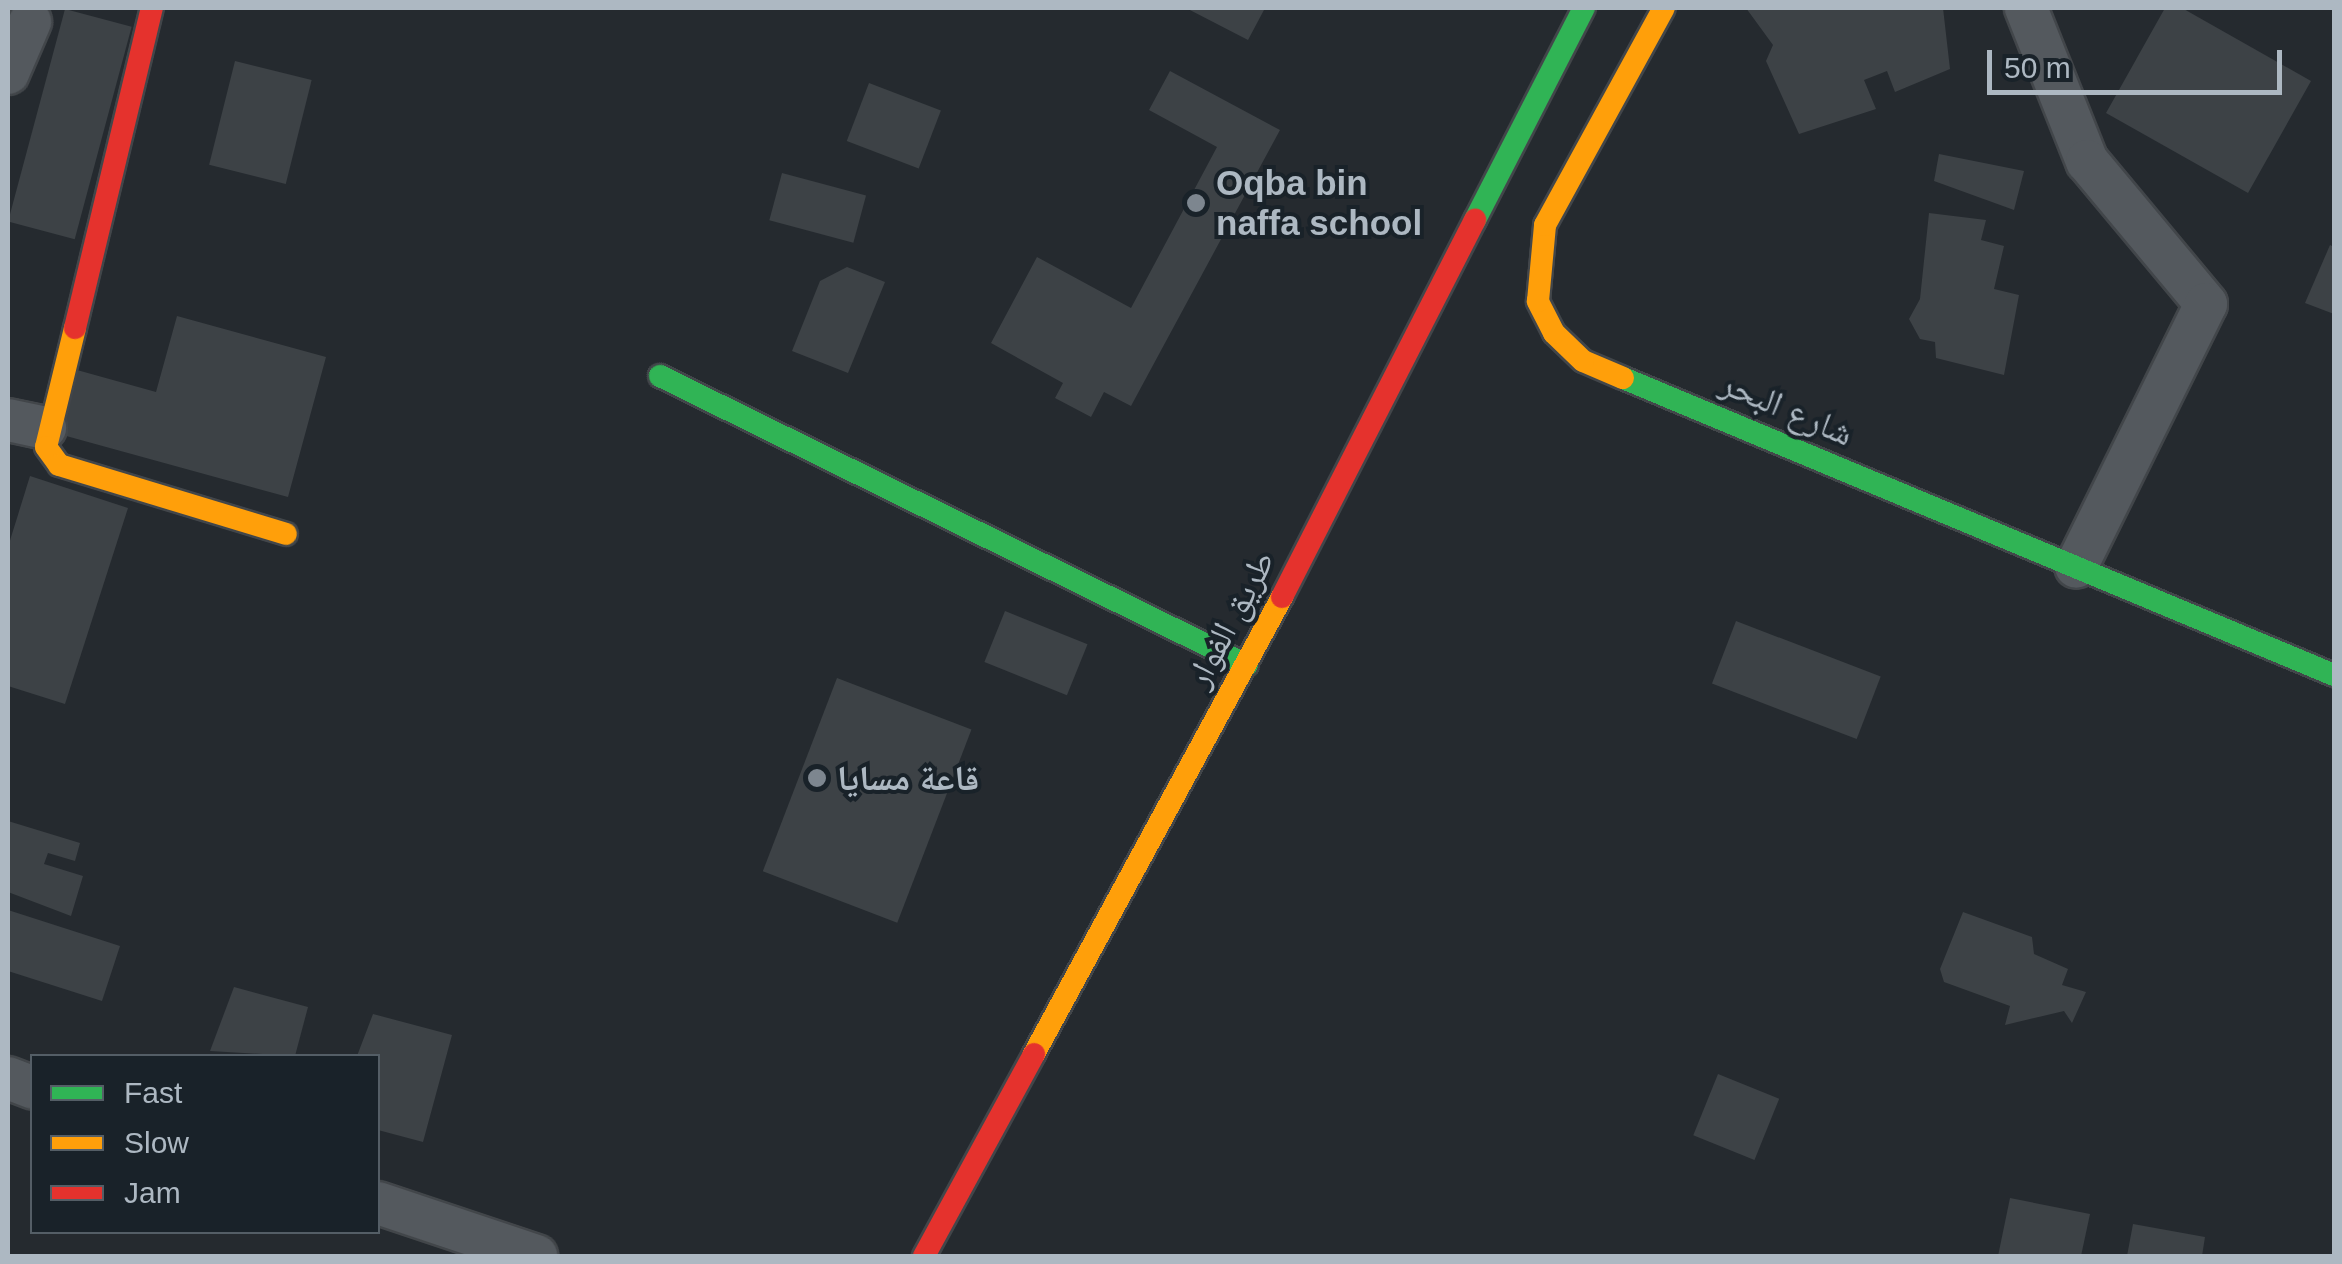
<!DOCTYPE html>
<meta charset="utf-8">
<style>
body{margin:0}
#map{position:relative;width:2342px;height:1264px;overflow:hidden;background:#252a2f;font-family:Arial,"Noto Naskh Arabic",sans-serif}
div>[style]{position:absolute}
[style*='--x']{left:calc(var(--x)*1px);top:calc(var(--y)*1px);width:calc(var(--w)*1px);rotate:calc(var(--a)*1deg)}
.building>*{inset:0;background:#3d4246;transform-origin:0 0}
.roads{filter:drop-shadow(2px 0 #42464a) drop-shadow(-2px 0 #42464a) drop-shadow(0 2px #42464a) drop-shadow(0 -2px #42464a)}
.street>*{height:42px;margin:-21px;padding:0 21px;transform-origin:21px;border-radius:21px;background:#54595e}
.fast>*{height:22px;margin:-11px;padding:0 11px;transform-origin:11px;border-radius:11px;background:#30b455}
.slow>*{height:22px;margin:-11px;padding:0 11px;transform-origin:11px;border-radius:11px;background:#ff9f0a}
.jam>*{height:22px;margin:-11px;padding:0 11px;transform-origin:11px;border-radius:11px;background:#e5322d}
.dots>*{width:28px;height:28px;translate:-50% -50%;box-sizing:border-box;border:5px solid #192229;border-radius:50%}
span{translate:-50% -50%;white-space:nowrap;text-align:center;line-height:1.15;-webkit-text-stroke:8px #192229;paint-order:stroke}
.poi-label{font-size:35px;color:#adb8c2;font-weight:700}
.left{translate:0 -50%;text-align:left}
.street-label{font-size:35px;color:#adb8c2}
.frame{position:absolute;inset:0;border:10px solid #adb8c2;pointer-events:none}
.legend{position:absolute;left:30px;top:1054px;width:350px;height:180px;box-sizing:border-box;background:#192229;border:2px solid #545e66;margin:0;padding:12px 18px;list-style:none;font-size:30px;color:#adb8c2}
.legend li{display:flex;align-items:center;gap:20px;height:50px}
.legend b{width:50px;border:2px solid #545e66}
.scale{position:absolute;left:1987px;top:50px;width:295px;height:45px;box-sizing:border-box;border:5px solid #adb8c2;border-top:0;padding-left:12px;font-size:30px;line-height:35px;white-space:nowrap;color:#adb8c2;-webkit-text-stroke:8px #192229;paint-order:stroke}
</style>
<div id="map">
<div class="building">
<div style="clip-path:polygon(1186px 8px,1265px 8px,1248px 40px)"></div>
<div style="clip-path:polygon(1746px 8px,1943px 8px,1950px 69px,1895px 92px,1887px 71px,1864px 80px,1876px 109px,1799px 134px,1766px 61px,1773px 45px)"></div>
<div style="clip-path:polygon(2165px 8px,2182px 8px,2311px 81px,2248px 193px,2106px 113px)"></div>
<div style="left:65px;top:9px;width:69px;height:220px;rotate:15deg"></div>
<div style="left:235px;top:61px;width:79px;height:107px;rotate:14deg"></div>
<div style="clip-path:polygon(1170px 71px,1280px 130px,1131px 406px,1104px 392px,1091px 417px,1055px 398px,1063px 383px,991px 343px,1037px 257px,1131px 308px,1217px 147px,1149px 110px)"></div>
<div style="left:869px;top:83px;width:77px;height:62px;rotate:21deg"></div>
<div style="clip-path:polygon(1939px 154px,2024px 171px,2014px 210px,1934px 181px)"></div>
<div style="left:782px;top:173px;width:87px;height:49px;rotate:15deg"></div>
<div style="clip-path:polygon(1929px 213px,1986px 220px,1981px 240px,2004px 246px,1994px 289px,2019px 295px,2004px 375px,1936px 358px,1935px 342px,1920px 339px,1909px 319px,1920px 299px)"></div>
<div style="clip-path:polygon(2330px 245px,2334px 247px,2334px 314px,2305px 303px)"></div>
<div style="clip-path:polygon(847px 267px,885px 282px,848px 373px,792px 351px,820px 281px)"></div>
<div style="clip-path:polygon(177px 316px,326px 357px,288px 497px,59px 434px,77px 370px,156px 392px)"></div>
<div style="clip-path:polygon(30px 476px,128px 508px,65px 704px,8px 686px,8px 547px)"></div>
<div style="left:1005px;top:611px;width:89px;height:55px;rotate:22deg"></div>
<div style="left:1736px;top:621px;width:155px;height:67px;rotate:21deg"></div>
<div style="left:837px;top:678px;width:144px;height:207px;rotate:21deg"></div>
<div style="clip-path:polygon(8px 821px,80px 843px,75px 861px,48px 853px,44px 864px,83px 876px,71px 916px,8px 892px)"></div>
<div style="clip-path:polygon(8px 910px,120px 946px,102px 1001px,8px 971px)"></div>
<div style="clip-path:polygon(1963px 912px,2032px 937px,2034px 954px,2068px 969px,2062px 985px,2086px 992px,2072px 1023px,2064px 1011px,2005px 1025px,2010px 1006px,1944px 982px,1940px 969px)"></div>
<div style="clip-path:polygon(234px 987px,308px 1007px,295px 1056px,210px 1051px)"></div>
<div style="clip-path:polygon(373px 1014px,452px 1035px,423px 1142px,378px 1130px,378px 1056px,357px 1056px)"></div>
<div style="left:1718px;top:1074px;width:66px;height:66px;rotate:22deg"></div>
<div style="clip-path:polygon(2010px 1198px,2090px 1214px,2081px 1256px,1998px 1256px)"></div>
<div style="clip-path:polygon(2133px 1224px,2205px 1237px,2202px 1256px,2127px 1256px)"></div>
</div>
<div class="roads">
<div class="street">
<div style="--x:2026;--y:8;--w:165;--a:68.3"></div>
<div style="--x:2087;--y:161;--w:186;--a:50.2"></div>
<div style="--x:2206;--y:304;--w:293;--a:116.3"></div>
<div style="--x:8;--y:73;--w:56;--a:-66.7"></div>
<div style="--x:8;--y:420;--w:38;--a:12"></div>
<div style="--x:8;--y:1078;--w:26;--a:21"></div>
<div style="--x:378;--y:1203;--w:167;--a:18.5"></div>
</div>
<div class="fast">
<div style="--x:1475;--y:220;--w:238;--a:-62.8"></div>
<div style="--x:660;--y:376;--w:654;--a:26.21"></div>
<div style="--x:1623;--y:378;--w:771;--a:22.67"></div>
</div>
<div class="slow">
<div style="--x:75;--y:328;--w:122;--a:103.7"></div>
<div style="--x:46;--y:447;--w:22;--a:54"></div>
<div style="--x:59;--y:465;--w:237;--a:16.9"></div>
<div style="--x:1623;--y:378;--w:43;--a:-157"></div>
<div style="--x:1583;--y:361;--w:40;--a:-136"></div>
<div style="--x:1554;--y:333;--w:36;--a:-117"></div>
<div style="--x:1538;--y:301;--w:76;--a:-84.7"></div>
<div style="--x:1545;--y:225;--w:247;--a:-61.3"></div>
<div style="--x:1034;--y:1054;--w:520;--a:-61.51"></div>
</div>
<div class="jam">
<div style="--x:75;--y:328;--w:329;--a:-76.5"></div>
<div style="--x:1282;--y:597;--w:424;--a:-62.9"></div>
<div style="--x:924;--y:1256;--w:230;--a:-61.4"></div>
</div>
</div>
<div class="dots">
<div style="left:1196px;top:203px;background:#7d868f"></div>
<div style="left:817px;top:778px;background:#7d868f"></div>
</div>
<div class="poi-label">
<span class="left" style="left:1216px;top:203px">Oqba bin<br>naffa school</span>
<span class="left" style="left:837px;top:778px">قاعة مسايا</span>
</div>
<div class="street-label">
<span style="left:1787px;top:408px;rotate:23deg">شارع البحر</span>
<span style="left:1230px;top:619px;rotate:-62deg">طريق الفوار</span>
</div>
<div class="frame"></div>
<ul class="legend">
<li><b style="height:12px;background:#30b455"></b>Fast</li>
<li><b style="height:12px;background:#ff9f0a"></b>Slow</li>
<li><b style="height:12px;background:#e5322d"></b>Jam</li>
</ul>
<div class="scale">50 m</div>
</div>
